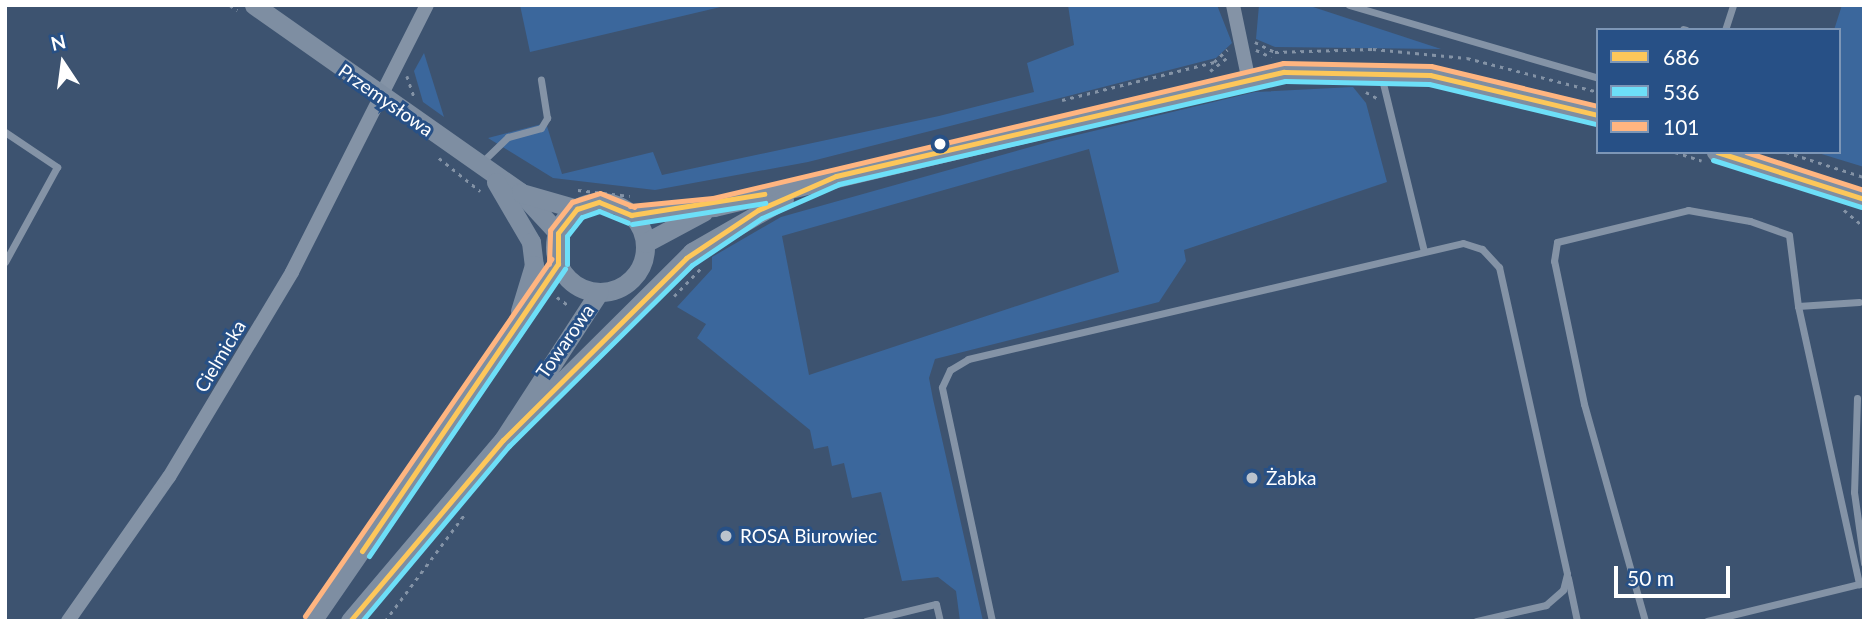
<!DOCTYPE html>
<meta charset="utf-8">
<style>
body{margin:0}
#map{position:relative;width:1869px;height:626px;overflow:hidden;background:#3d5370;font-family:Lato,sans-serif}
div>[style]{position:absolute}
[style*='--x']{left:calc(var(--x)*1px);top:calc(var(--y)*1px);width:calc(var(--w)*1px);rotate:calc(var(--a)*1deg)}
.green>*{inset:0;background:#3b679c}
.path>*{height:2.5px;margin-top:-1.25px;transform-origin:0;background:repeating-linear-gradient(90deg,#8493a6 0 3.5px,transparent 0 8.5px)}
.lane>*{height:7px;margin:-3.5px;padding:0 3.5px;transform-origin:3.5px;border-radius:3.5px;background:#8493a6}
.street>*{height:14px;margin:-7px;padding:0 7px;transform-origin:7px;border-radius:7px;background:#8493a6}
.secondary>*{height:19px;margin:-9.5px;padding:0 9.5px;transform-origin:9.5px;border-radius:9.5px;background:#7e8ea2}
.secondary>.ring{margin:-9.5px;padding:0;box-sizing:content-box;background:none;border:19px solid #7e8ea2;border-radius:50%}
.bus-1>*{height:5px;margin:-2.5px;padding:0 2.5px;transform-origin:2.5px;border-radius:2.5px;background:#fdc75a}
.bus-2>*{height:5px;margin:-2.5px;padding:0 2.5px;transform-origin:2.5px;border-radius:2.5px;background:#6ddff8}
.bus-3>*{height:5px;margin:-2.5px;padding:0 2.5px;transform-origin:2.5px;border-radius:2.5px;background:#ffb580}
.dots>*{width:19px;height:19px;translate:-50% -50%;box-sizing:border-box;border:4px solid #275086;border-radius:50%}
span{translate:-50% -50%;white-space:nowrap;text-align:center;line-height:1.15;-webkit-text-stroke:6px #275086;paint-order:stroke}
.street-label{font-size:19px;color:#fff}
.poi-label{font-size:19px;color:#fff}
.left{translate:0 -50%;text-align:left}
.frame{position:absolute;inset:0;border:7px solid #fff;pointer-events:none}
.legend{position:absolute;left:1596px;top:28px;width:245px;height:126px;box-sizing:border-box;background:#275086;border:2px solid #7d96b6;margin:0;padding:9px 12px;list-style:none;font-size:21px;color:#fff}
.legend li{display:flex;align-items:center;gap:14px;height:35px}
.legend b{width:35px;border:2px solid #7d96b6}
.north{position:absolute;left:28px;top:28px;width:70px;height:70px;-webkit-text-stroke:5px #275086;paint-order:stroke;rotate:347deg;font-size:19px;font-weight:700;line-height:28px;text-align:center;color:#fff}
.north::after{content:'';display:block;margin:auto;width:24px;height:32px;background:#fff;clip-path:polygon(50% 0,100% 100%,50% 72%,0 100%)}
.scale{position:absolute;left:1614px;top:566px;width:116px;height:32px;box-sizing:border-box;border:4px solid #fff;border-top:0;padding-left:9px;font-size:21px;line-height:24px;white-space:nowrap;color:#fff;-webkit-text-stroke:5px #275086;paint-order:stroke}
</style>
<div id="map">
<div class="green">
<div style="clip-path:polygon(520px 5px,729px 5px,530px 52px)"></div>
<div style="clip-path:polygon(1068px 5px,1217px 5px,1232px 43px,1216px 58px,1068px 96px,808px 162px,655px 190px,553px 178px,488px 138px,546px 123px,562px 174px,653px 152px,662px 175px,939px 116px,1034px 92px,1027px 63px,1074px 45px)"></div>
<div style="clip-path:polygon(1259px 5px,1307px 5px,1441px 49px,1275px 47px,1256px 39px)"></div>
<div style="clip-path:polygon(1842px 5px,1864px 5px,1864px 167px,1815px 152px,1839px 152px,1839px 30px,1834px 30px)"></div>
<div style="clip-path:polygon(424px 53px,444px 117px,423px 102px,414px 71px)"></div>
<div style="clip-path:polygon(evenodd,1353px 87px,1366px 103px,1387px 182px,1184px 250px,1186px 261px,1159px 302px,935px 359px,929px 378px,933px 399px,983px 621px,960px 621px,956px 591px,938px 577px,902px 581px,881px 492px,852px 498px,844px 463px,832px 466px,828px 446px,814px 449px,810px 430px,697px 338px,706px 324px,677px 307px,712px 269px,712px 257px,781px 217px,1052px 141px,1255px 92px,1353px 87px,1089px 149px,1119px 272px,809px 375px,782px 236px,1089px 149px)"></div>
</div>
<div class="path">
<div style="--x:230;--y:5;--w:9;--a:36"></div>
<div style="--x:1255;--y:42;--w:22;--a:27"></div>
<div style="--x:1275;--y:52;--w:98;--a:-1.8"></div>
<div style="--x:1373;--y:49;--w:94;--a:5.5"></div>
<div style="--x:1467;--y:58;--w:135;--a:14.5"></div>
<div style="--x:1256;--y:50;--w:17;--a:25"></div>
<div style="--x:1210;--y:71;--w:24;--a:-38"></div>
<div style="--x:407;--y:76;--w:21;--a:71"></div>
<div style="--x:1366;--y:92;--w:13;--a:29"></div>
<div style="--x:1062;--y:100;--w:157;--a:-14"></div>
<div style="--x:1214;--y:62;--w:18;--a:-43"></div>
<div style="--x:1675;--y:152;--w:28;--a:18"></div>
<div style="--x:1786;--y:152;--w:82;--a:17.8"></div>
<div style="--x:439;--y:158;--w:53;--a:38.8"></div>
<div style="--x:578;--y:190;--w:52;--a:6.6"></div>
<div style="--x:1844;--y:210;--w:26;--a:40"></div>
<div style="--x:674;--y:296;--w:42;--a:-46"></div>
<div style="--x:557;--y:297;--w:14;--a:36"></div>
<div style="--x:385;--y:621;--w:132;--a:-53.3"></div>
</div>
<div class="lane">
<div style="--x:1349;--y:5;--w:259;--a:16.3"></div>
<div style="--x:1683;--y:29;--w:3;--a:18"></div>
<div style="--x:1725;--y:30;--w:26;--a:-72"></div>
<div style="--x:1381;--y:75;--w:181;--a:76.3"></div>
<div style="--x:5;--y:132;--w:63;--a:33.9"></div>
<div style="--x:57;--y:167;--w:108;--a:118.7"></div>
<div style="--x:482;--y:162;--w:36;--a:-44"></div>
<div style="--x:508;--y:137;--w:34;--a:-15"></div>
<div style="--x:541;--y:128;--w:12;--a:-59"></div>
<div style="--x:547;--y:118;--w:39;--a:-99"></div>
<div style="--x:1798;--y:306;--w:285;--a:77.6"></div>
<div style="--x:1857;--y:398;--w:94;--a:91.8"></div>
<div style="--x:1854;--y:492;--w:72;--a:82"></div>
<div style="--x:1568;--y:578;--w:44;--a:78.2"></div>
<div style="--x:866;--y:621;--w:72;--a:-13.7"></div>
<div style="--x:936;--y:604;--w:17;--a:77"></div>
<div style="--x:992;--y:621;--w:239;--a:-102.1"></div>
<div style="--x:942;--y:387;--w:19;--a:-65"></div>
<div style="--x:950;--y:370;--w:21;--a:-31"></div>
<div style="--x:968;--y:359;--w:508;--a:-13.19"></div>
<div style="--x:1463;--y:243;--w:20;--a:18"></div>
<div style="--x:1482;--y:249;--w:25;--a:47"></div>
<div style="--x:1499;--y:267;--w:314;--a:77.5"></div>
<div style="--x:1567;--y:574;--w:16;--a:104"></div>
<div style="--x:1563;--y:590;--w:23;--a:139"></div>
<div style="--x:1546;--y:605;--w:72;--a:167.1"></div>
<div style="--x:1645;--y:621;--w:225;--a:-105.7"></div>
<div style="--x:1584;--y:404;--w:146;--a:-101.8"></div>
<div style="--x:1554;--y:261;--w:19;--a:-81"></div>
<div style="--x:1557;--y:242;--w:135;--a:-13.7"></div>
<div style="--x:1688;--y:210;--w:63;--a:10.1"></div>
<div style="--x:1750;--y:221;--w:41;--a:19.7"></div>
<div style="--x:1789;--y:235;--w:72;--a:82.8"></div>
<div style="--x:1798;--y:306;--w:61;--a:-3.8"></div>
<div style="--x:1707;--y:621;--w:161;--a:-13.7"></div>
</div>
<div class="street">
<div style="--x:1233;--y:5;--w:74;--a:78.2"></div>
<div style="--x:68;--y:621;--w:176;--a:-55"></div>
<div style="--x:169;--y:477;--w:239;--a:-59"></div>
<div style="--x:292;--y:272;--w:299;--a:-63.2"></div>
</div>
<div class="secondary">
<div style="--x:254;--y:5;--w:325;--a:35.1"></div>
<div style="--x:520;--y:192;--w:56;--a:47.2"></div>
<div style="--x:1716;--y:152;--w:155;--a:17.6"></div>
<div style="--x:496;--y:182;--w:69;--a:59.7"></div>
<div style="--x:531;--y:242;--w:23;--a:83"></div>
<div style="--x:534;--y:265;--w:48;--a:106.9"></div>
<div style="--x:521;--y:193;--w:58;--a:15.9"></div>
<div class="ring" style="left:555px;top:202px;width:71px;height:71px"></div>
<div style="--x:631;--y:215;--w:83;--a:-5.5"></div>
<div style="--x:714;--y:207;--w:586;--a:-13.32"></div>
<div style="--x:1284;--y:72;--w:146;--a:1.2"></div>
<div style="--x:1430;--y:75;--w:173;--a:13.4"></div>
<div style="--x:645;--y:243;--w:66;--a:-28.1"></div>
<div style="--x:503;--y:440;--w:267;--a:-44.8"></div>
<div style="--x:692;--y:252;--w:106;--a:-29.9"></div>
<div style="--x:312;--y:621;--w:434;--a:-55.4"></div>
<div style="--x:350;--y:621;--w:237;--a:-49.8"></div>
<div style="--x:503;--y:440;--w:176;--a:-57"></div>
</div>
<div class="bus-1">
<div style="--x:1717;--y:152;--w:154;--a:17.7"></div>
<div style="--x:631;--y:215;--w:135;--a:-9"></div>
<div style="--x:558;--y:264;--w:31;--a:-90"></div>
<div style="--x:558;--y:233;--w:31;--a:-52"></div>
<div style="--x:577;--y:209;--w:23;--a:-18"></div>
<div style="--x:599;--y:202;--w:35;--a:22"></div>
<div style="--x:362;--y:551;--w:348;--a:-55.7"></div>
<div style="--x:350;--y:621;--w:237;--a:-49.8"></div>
<div style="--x:503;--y:440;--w:258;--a:-44.8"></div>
<div style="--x:686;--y:258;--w:87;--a:-33.7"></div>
<div style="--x:758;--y:210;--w:85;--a:-23.6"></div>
<div style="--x:836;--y:176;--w:460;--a:-13.1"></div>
<div style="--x:1284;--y:72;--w:146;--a:1.2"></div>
<div style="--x:1430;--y:75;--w:173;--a:13.4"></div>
</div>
<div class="bus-2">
<div style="--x:1713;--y:160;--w:155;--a:17.6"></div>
<div style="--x:632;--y:224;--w:135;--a:-9"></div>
<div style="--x:567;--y:264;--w:28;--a:-90"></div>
<div style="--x:567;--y:236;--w:24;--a:-52"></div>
<div style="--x:582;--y:217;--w:18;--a:-19"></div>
<div style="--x:599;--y:211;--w:31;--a:22"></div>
<div style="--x:369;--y:556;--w:348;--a:-55.7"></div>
<div style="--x:362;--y:621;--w:229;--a:-50"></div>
<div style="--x:509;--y:446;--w:257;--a:-44.7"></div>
<div style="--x:692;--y:265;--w:84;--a:-33.9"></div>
<div style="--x:762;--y:218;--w:84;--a:-23.8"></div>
<div style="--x:839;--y:184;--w:458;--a:-13"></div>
<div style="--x:1285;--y:81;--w:144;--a:1.2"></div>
<div style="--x:1429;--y:84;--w:172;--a:13.5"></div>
</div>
<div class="bus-3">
<div style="--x:1746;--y:152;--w:124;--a:17.9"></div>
<div style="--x:630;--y:206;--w:83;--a:-5.5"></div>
<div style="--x:713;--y:198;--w:586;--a:-13.32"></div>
<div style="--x:1283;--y:63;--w:148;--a:1.2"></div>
<div style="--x:1431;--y:66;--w:172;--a:13.5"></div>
<div style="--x:549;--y:264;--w:34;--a:-88"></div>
<div style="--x:550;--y:230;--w:36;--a:-52"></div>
<div style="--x:572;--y:202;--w:29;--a:-18"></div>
<div style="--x:600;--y:193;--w:37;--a:22"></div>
<div style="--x:305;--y:616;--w:434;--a:-55.4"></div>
</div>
<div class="dots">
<div style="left:940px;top:144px;background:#fff"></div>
<div style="left:1252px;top:478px;background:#bbc3cd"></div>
<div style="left:726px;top:536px;background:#bbc3cd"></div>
</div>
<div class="street-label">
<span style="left:386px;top:100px;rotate:35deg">Przemysłowa</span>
<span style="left:565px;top:341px;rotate:-55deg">Towarowa</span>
<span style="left:220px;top:356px;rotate:-59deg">Cielmicka</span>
</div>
<div class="poi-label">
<span class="left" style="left:1266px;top:478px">Żabka</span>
<span class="left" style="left:740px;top:536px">ROSA Biurowiec</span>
</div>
<div class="frame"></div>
<ul class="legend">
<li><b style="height:9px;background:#fdc75a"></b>686</li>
<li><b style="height:9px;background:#6ddff8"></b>536</li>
<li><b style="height:9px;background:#ffb580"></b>101</li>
</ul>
<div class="north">N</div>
<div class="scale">50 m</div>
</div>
